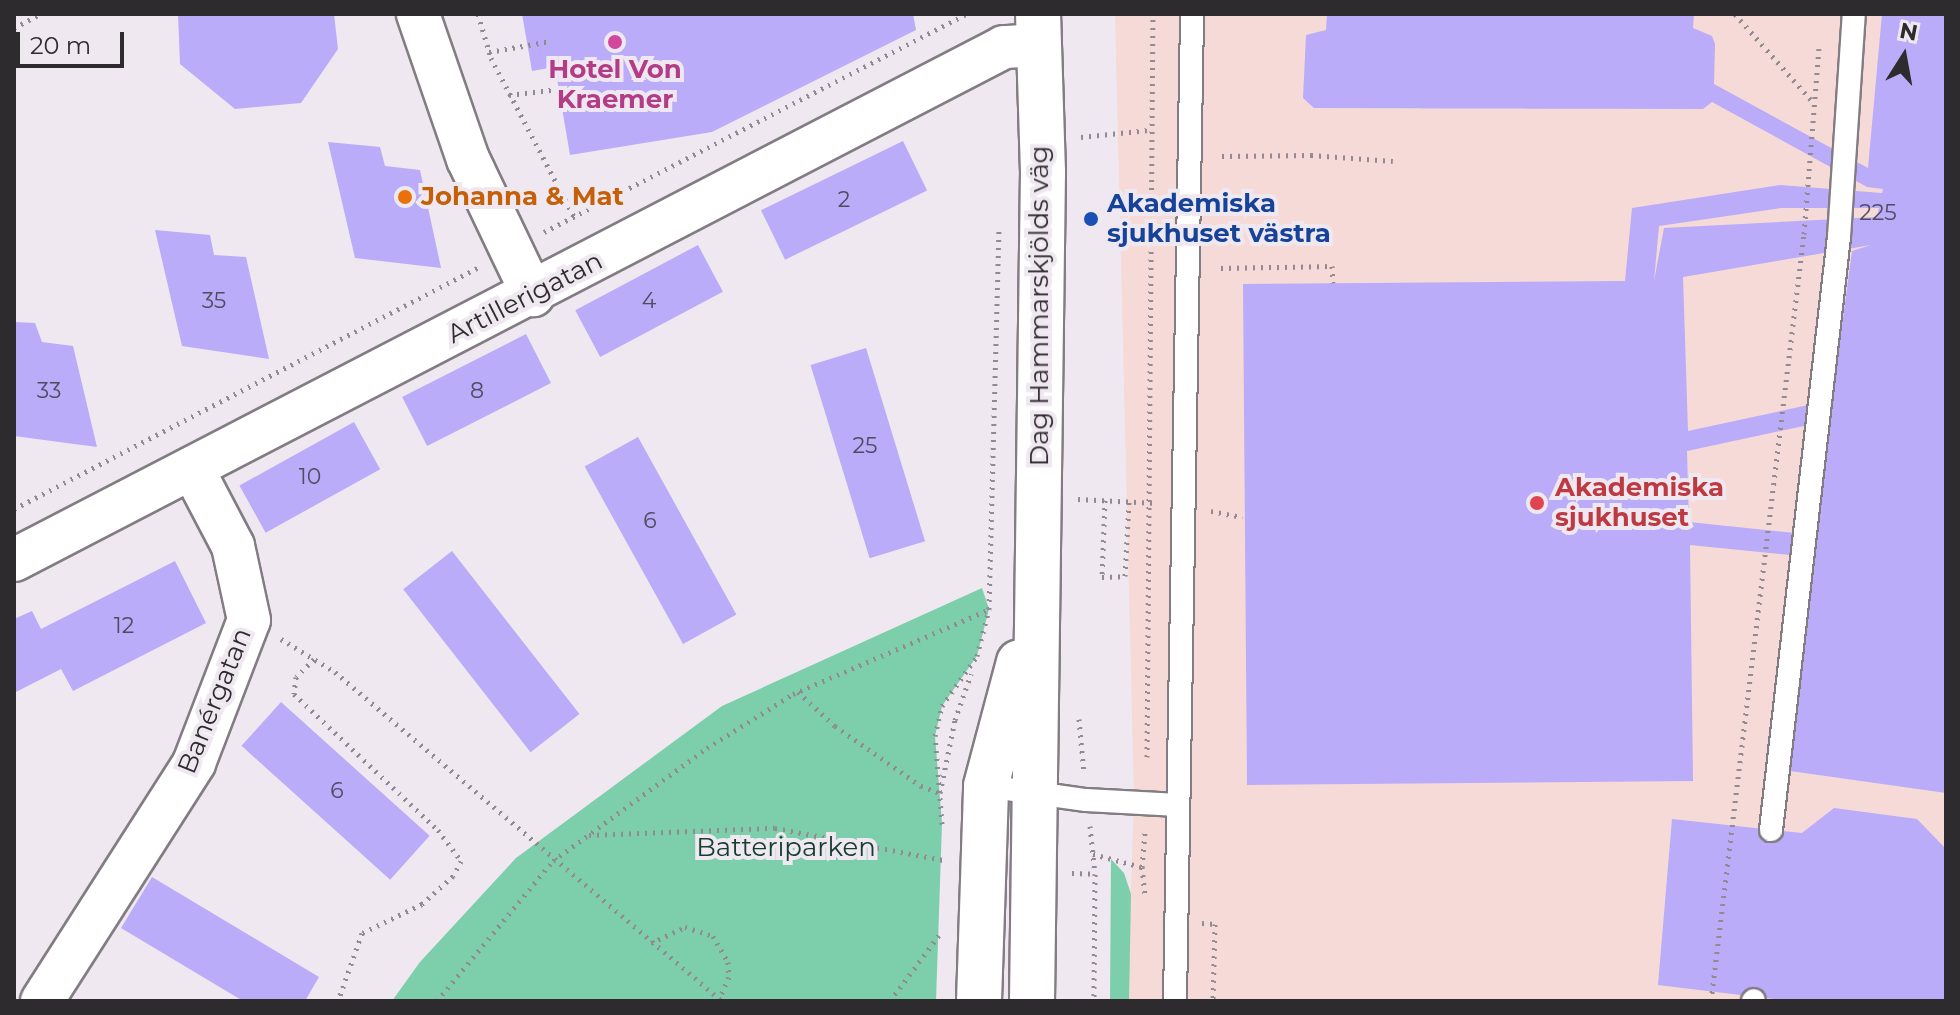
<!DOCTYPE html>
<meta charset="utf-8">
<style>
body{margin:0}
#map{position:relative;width:1960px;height:1015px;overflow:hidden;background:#efe8f0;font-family:Montserrat,sans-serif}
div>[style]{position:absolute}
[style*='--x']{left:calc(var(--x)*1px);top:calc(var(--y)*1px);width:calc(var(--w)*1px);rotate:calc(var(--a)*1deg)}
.medical>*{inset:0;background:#f5dad7}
.green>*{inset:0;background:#7dceaa}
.building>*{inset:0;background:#baacf8;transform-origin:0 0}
.path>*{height:5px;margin-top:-2.5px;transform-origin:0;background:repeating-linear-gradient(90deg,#918b91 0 2px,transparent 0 8px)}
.roads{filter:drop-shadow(2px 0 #837c83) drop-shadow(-2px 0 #837c83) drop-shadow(0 2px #837c83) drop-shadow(0 -2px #837c83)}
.service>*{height:22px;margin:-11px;padding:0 11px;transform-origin:11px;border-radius:11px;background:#fff}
.minor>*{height:42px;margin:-21px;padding:0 21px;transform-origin:21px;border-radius:21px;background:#fff}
.tertiary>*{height:44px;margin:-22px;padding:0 22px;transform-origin:22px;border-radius:22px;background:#fff}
.dots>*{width:22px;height:22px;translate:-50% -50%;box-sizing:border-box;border:4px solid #efe8f0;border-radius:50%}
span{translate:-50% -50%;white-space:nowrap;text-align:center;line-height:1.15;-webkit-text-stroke:8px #efe8f0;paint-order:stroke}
.number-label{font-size:22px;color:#514b60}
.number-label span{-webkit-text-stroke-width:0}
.hotel-label{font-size:26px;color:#b23c85;font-weight:700}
.food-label{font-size:26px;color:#c56008;font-weight:700}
.left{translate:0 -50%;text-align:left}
.transit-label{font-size:26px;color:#164399;font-weight:700}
.street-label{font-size:26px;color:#2e2b2e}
.health-label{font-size:26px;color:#be3a42;font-weight:700}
.park-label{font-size:26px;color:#133d2d}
.frame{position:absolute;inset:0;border:16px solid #2e2b2e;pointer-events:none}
.north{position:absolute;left:1864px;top:16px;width:80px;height:80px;-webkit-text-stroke:6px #efe8f0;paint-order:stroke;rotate:11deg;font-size:22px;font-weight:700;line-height:32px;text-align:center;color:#2e2b2e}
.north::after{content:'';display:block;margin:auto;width:28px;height:36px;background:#2e2b2e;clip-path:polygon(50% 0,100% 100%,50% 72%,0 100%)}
.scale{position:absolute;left:16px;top:32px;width:108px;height:36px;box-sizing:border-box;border:4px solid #2e2b2e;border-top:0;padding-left:10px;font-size:24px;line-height:28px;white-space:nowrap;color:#2e2b2e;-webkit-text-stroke:6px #efe8f0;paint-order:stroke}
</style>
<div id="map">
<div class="medical">
<div style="clip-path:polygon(1115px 14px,1946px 14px,1946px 1001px,1127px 1001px,1134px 799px)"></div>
</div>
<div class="green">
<div style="clip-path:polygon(982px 588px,989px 609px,977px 656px,942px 706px,935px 736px,942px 823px,936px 1001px,392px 1001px,420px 962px,516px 858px,722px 706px)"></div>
<div style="clip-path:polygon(1111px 859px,1124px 873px,1131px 894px,1129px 1001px,1110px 1001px)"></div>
</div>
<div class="building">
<div style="clip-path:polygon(178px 14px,334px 14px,338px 49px,301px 103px,235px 109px,180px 64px)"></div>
<div style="clip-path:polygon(522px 14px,913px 14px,916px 30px,712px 132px,570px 155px,555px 67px,532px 71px)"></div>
<div style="clip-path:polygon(evenodd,1327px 14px,1694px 14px,1693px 28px,1712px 36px,1715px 44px,1714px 84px,1868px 168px,1882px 14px,1946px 14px,1946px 793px,1783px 770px,1811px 557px,1690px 545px,1693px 781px,1247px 785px,1243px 284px,1625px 281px,1632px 208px,1780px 185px,1882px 193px,1883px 189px,1867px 187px,1712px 102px,1703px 109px,1314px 108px,1303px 98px,1306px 35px,1326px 30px,1327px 14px,1781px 208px,1879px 208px,1877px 217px,1664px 228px,1654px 281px,1659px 226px,1781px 208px,1327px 14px,1871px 245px,1852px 251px,1831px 406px,1813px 404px,1688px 431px,1683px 277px,1871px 245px,1327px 14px,1813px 424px,1814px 535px,1689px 522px,1687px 451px,1813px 424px)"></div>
<div style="left:903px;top:141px;width:55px;height:158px;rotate:64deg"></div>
<div style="clip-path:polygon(328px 142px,380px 147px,385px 166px,420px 170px,441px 268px,355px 258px)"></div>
<div style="clip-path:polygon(155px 230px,210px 235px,214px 255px,246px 257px,269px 359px,182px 346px)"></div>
<div style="left:698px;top:245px;width:53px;height:139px;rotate:62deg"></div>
<div style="clip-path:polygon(14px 322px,35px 323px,42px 342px,73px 346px,97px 447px,14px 436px)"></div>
<div style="left:526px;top:334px;width:55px;height:139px;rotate:63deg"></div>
<div style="left:866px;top:348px;width:202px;height:58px;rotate:73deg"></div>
<div style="left:354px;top:422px;width:54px;height:131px;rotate:61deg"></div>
<div style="left:638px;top:437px;width:203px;height:61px;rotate:61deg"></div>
<div style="left:452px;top:551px;width:207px;height:62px;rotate:52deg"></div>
<div style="clip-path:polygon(175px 561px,206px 623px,73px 691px,61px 669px,14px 693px,14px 619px,32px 611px,41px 629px)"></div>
<div style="left:281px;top:702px;width:200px;height:59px;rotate:42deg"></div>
<div style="clip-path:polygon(1834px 808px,1917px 819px,1946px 849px,1946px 1001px,1790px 1001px,1658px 985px,1672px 819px,1802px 833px)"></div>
<div style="clip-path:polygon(152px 877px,319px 977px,305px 1001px,243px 1001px,121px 928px)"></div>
</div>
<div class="path">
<div style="--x:478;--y:14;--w:46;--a:73.5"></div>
<div style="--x:491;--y:58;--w:179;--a:62.4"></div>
<div style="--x:1735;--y:14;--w:115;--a:48.5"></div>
<div style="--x:14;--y:28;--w:30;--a:-28"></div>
<div style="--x:489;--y:52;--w:63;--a:-10.1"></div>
<div style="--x:509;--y:95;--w:50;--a:-6.8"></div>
<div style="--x:1081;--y:137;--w:68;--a:-5.9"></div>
<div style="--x:1222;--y:156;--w:89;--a:-0.6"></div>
<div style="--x:1311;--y:155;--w:82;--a:4.2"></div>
<div style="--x:544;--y:232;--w:475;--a:-27.3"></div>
<div style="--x:1221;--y:268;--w:111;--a:-1"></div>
<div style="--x:1332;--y:266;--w:17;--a:87"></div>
<div style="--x:1078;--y:499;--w:79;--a:2.9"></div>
<div style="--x:1105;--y:500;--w:77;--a:92.2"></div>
<div style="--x:1102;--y:577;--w:23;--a:-2"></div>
<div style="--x:1125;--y:576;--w:75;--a:-86.9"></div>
<div style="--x:14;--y:509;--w:524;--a:-27.49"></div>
<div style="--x:1211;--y:511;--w:32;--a:11"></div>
<div style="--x:281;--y:639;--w:63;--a:31.4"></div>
<div style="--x:335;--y:672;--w:508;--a:40.37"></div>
<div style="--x:314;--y:659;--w:25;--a:135"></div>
<div style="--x:296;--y:677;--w:17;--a:97"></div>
<div style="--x:294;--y:694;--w:198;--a:43.4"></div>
<div style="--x:438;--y:830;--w:39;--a:53"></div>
<div style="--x:461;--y:861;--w:17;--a:118"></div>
<div style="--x:453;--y:876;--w:42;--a:137.9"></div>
<div style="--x:422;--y:904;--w:67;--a:154.2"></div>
<div style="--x:362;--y:933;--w:72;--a:109.4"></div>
<div style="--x:798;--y:692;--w:50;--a:42.6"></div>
<div style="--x:835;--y:726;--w:105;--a:34.9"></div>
<div style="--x:921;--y:786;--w:20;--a:20"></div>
<div style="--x:940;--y:793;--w:75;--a:-78.4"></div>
<div style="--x:955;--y:720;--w:49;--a:-70.8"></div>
<div style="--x:1079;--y:719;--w:54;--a:84.7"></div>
<div style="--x:1147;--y:757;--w:743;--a:-89.54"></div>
<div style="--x:942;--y:824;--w:88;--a:-94.5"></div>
<div style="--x:935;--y:736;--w:31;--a:-77"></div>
<div style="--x:942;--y:706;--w:61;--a:-55"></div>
<div style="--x:977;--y:656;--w:49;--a:-75.7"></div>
<div style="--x:989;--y:609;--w:380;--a:-88.5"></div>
<div style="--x:1090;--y:826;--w:48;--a:84.1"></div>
<div style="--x:1095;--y:874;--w:127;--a:90.5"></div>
<div style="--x:589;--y:835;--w:186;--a:-2.2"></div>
<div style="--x:775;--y:828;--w:171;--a:10.8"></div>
<div style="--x:1093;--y:854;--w:51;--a:14.9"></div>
<div style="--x:1142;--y:867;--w:29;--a:84"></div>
<div style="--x:1142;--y:867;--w:36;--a:-85"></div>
<div style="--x:1072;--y:873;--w:23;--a:2"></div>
<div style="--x:1202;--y:923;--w:13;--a:4"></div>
<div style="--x:1215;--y:924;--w:77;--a:91.5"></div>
<div style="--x:651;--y:943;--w:38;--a:-25"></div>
<div style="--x:685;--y:927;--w:29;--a:18"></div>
<div style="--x:713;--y:936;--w:30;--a:60"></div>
<div style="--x:728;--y:962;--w:15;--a:86"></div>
<div style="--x:729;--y:977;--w:24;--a:114"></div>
<div style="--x:437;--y:1001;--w:182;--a:-50.4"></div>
<div style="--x:553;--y:861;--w:191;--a:-36.3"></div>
<div style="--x:707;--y:748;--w:102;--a:-32.1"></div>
<div style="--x:793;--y:694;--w:212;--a:-23.3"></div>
<div style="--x:890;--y:1001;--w:82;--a:-53.4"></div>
<div style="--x:1711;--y:1001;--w:773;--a:-83.09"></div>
<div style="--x:1804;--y:234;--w:186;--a:-85.4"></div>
</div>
<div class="roads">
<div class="service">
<div style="--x:986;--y:786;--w:101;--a:8"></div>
<div style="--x:1086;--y:800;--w:92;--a:3.1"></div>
<div style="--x:1771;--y:830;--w:597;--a:-83.46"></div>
<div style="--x:1839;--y:237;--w:224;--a:-86.2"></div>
<div style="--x:1175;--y:1001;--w:987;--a:-89.01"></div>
<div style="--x:1753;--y:1001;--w:1;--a:-45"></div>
</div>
<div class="minor">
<div style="--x:418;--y:14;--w:153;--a:71"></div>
<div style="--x:468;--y:159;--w:151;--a:64.5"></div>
<div style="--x:14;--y:560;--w:1115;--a:-27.39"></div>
<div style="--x:1004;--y:47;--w:33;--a:-3"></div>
<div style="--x:42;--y:1001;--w:282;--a:-57.4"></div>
<div style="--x:194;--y:763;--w:153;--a:-69"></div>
<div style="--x:249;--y:620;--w:76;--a:-102.2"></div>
<div style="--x:233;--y:546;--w:88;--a:-117.7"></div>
</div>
<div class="tertiary">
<div style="--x:979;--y:1001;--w:215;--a:-88.1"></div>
<div style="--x:986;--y:786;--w:128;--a:-75.1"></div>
<div style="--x:1032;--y:1001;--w:829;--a:-89.24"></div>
<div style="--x:1043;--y:172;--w:158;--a:-91.8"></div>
</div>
</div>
<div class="dots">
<div style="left:615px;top:42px;background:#d1479c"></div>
<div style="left:405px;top:197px;background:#e8710a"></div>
<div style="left:1091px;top:219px;background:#1a4fb4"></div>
<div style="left:1537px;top:503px;background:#e0444e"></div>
</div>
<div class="number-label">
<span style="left:844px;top:200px">2</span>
<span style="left:1878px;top:213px">225</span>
<span style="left:214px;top:301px">35</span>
<span style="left:649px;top:301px">4</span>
<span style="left:49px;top:391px">33</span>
<span style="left:477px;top:391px">8</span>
<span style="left:865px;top:446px">25</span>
<span style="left:310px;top:477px">10</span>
<span style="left:650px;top:521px">6</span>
<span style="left:124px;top:626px">12</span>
<span style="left:337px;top:791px">6</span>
</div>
<div class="hotel-label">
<span style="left:615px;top:85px">Hotel Von<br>Kraemer</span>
</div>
<div class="food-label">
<span class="left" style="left:421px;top:197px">Johanna &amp; Mat</span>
</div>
<div class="transit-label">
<span class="left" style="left:1107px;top:219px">Akademiska<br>sjukhuset västra</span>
</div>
<div class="street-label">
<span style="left:525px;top:298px;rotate:-27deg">Artillerigatan</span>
<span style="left:1040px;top:306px;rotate:-90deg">Dag Hammarskjölds väg</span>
<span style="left:215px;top:701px;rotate:-68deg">Banérgatan</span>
</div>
<div class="health-label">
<span class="left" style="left:1555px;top:503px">Akademiska<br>sjukhuset</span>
</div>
<div class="park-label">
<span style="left:786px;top:848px">Batteriparken</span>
</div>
<div class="frame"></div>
<div class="north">N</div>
<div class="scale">20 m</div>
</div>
